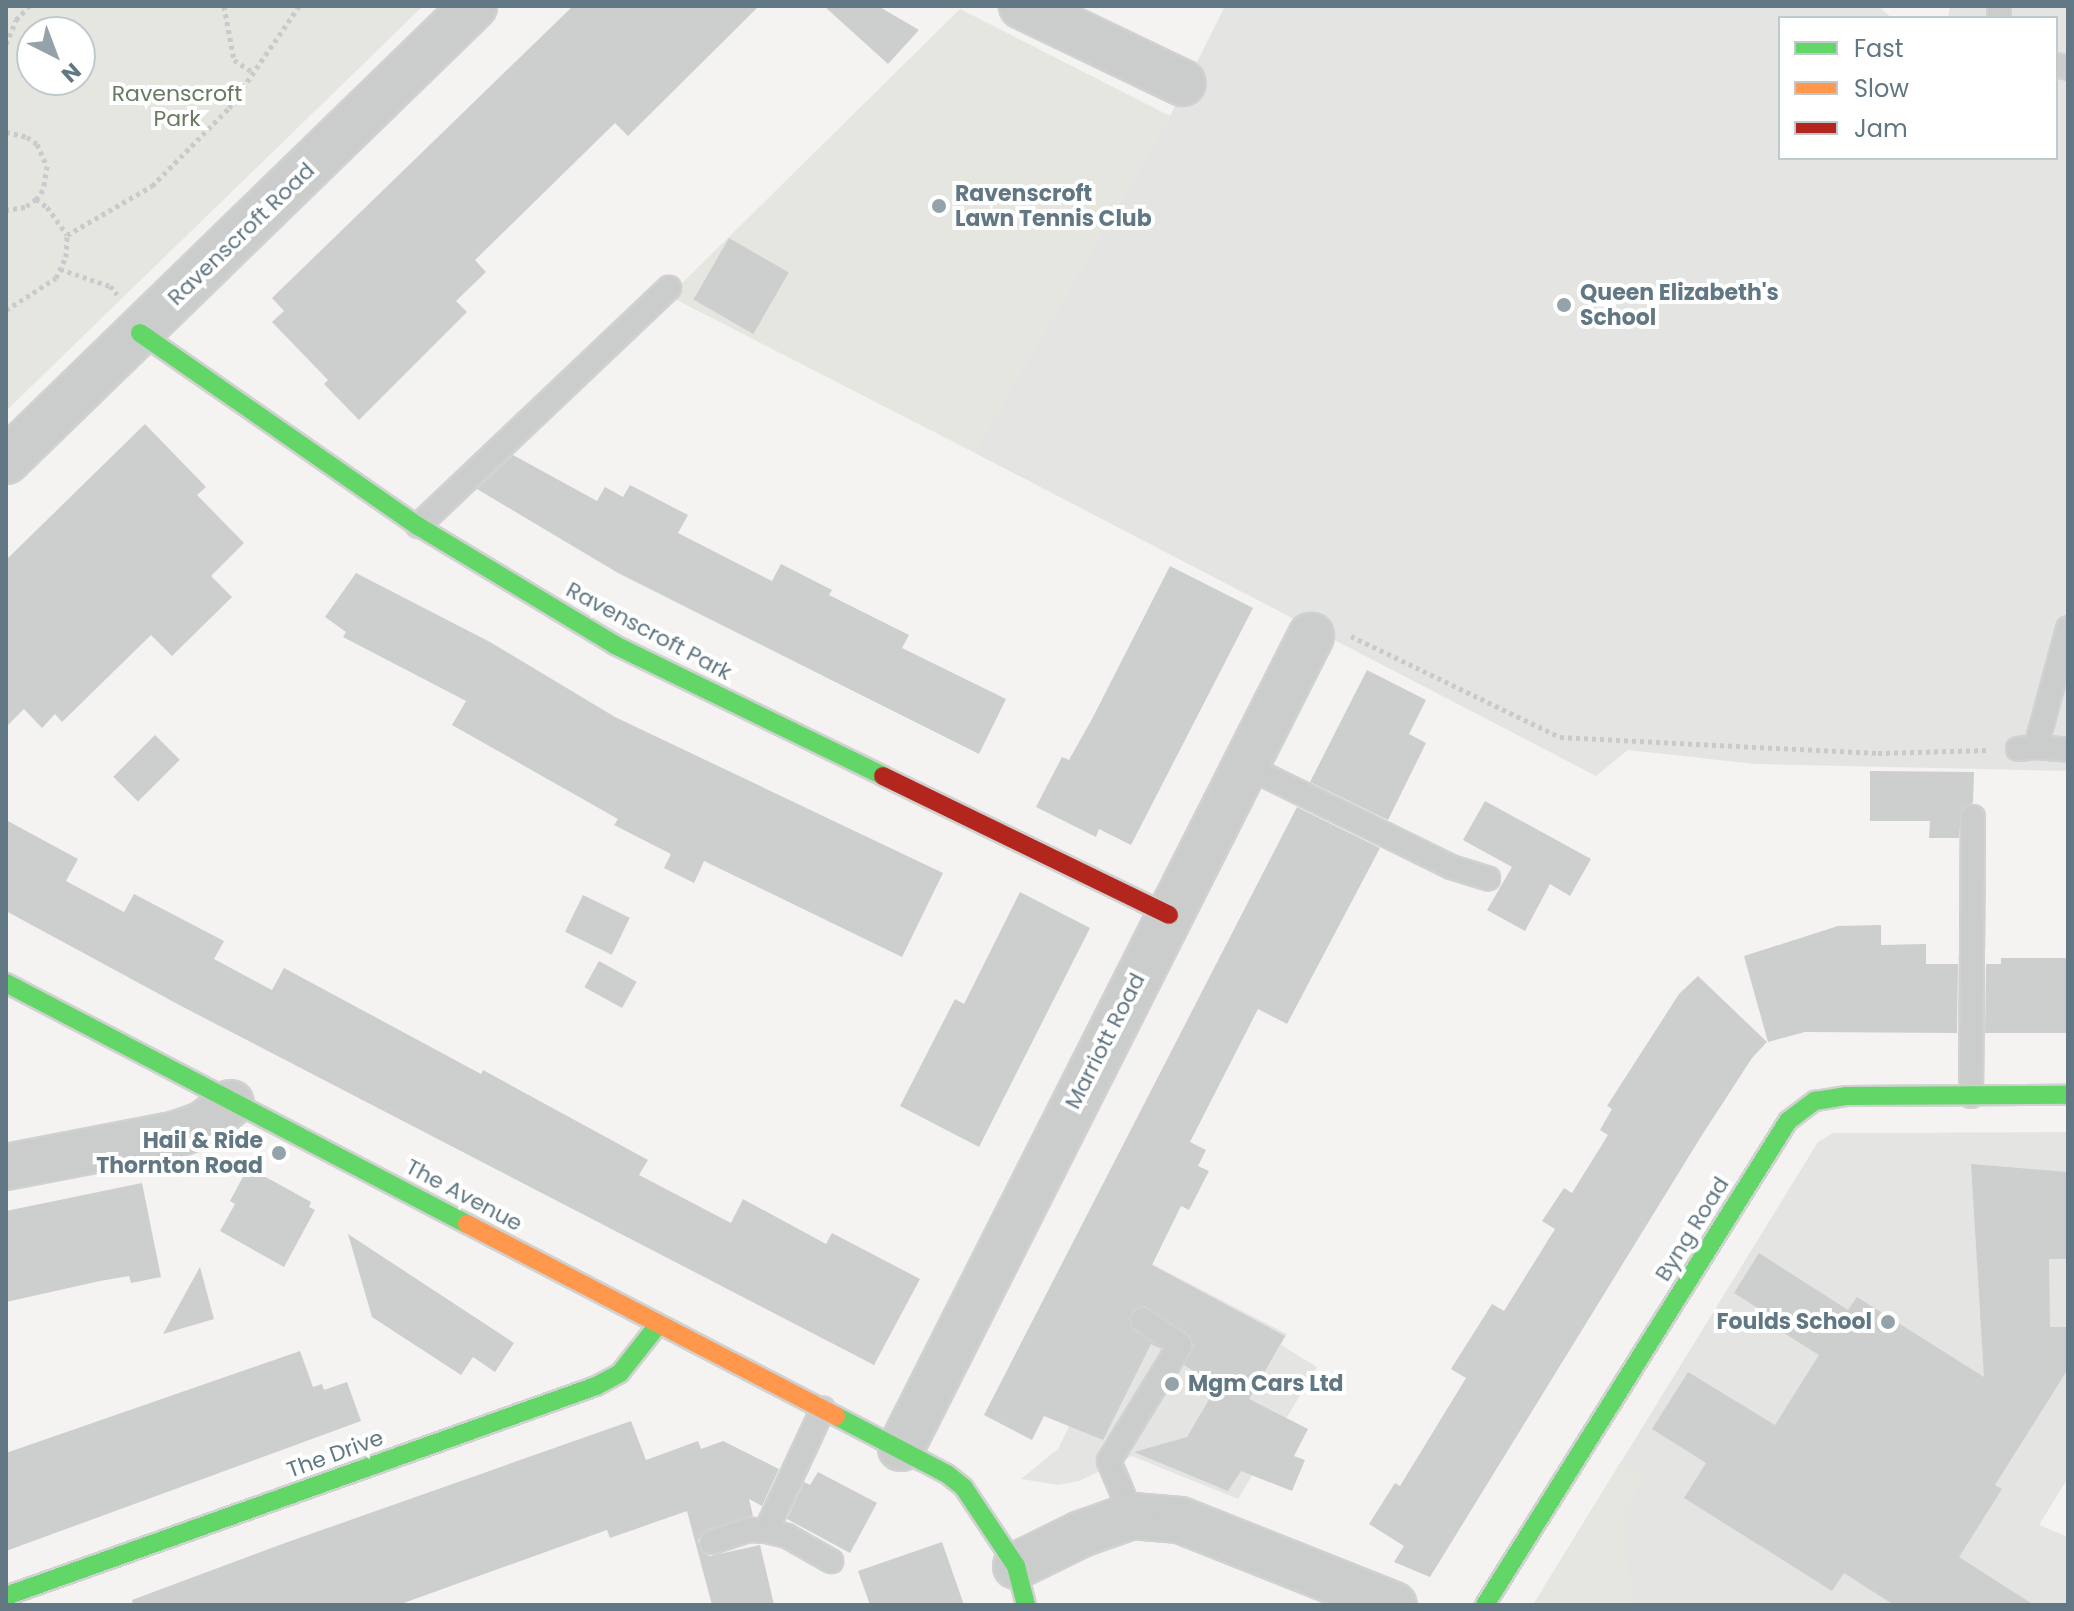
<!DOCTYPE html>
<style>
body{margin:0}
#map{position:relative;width:2074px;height:1611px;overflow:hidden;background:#f4f3f1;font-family:Poppins,sans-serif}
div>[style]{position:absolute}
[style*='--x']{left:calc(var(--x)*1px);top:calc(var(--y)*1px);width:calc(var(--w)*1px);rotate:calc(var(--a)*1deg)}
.built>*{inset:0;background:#e4e5e3}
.green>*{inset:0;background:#e4e6df}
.building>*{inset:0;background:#cdcece;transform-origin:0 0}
.path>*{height:5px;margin-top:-2.5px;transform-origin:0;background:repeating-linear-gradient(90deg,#c9cacb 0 4px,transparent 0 8px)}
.roads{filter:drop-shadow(2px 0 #d0d1d1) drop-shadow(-2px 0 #d0d1d1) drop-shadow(0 2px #d0d1d1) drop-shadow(0 -2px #d0d1d1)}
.lane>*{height:22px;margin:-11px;padding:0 11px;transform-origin:11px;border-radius:11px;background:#cbcccc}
.street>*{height:44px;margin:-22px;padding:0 22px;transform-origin:22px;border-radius:22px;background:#cbcccc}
.fast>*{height:18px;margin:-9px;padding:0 9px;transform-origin:9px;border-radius:9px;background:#63d668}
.slow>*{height:18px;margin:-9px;padding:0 9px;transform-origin:9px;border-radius:9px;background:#ff974d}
.jam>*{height:18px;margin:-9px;padding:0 9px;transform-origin:9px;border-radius:9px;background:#b3261e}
.dots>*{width:22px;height:22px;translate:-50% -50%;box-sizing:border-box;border:4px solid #fff;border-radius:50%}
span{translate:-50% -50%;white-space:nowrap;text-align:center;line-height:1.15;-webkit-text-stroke:8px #fff;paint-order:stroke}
.park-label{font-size:22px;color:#687a60}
.poi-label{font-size:22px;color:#617784;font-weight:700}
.left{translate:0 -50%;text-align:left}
.right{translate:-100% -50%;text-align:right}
.street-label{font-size:22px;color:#617784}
.frame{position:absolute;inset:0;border:8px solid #617784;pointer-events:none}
.legend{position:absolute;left:1778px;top:16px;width:280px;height:144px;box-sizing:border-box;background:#fff;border:2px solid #c0c9ce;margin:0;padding:10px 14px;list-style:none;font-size:24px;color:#617784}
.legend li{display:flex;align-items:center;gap:16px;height:40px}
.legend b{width:40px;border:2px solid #c0c9ce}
.north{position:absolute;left:16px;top:16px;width:80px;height:80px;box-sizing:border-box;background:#fff;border:2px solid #c0c9ce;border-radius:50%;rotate:138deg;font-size:22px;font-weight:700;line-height:32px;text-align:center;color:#617784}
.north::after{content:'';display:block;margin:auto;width:28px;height:36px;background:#94a2aa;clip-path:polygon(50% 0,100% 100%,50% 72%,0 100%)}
</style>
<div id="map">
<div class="built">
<div style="clip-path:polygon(1225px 6px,1878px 6px,1892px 18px,1780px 18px,1780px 158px,2056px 158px,2056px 18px,1948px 18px,1950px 6px,2068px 6px,2068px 771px,1755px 764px,1628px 750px,1596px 776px,973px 452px,1170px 116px)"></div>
<div style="clip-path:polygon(2068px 1132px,2068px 1478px,2039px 1525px,2068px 1537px,2068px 1605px,1533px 1605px,1818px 1142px,1833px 1133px)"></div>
<div style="clip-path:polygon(1150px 1263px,1287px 1334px,1281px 1345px,1317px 1367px,1238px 1499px,1132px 1456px,1079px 1481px,1059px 1485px,1021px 1479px,1058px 1449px)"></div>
</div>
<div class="green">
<div style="clip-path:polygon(evenodd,6px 6px,423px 6px,6px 411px,6px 6px,32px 32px,80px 32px,80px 80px,32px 80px,32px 32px)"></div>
<div style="clip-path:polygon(960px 9px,1170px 116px,973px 452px,669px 296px)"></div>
<div style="clip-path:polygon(1620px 1463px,1642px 1475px,1622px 1528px,1634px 1605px,1533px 1605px)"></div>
</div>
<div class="building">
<div style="clip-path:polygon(573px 6px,759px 6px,628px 136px,615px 123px,475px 260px,486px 272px,456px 301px,467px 312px,359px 420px,324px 384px,328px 380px,272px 322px,284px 311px,272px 298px)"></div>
<div style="clip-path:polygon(824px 6px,878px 6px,919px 30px,888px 64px)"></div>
<div style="left:729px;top:238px;width:69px;height:71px;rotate:30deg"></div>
<div style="clip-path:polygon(145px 424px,206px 487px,197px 495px,244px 543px,211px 576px,232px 597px,172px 656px,151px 635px,62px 722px,55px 714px,42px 728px,24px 709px,6px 727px,6px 560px)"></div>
<div style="clip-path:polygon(513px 455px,597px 501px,605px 487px,623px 497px,630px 485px,688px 515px,678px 533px,772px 581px,781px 564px,832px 590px,829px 595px,909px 635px,902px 648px,1006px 699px,979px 754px,618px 573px,477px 489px)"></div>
<div style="clip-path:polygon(1170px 566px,1253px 608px,1131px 845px,1099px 829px,1096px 837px,1036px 807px,1062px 757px,1069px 760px,1092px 719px)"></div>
<div style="clip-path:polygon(356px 573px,490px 642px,615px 717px,943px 873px,902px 957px,704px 861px,694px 883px,664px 868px,671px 854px,614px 825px,618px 819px,452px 725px,466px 701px,343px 637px,346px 632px,325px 617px)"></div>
<div style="clip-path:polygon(1367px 670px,1426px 700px,1409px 734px,1426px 743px,1388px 820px,1310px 782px)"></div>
<div style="left:155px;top:735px;width:35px;height:59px;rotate:45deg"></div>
<div style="clip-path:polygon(1870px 771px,1974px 772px,1973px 803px,1961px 811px,1959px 838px,1929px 838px,1930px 821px,1870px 821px)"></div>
<div style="clip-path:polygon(1485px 801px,1591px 859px,1570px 896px,1550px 884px,1525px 931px,1487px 910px,1512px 867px,1463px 840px)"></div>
<div style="clip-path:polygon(1297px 807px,1380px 848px,1287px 1024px,1258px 1009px,1190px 1142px,1206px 1150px,1198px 1166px,1209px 1171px,1189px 1210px,1181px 1206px,1152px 1265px,1285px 1336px,1249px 1399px,1308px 1429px,1294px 1456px,1305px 1460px,1292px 1491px,1241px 1471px,1228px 1491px,1134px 1452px,1187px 1437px,1217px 1386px,1184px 1365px,1194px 1346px,1188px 1334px,1145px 1306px,1132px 1312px,1130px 1325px,1161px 1349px,1151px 1344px,1103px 1440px,1044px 1416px,1032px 1440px,984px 1415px)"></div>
<div style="clip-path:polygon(6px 820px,78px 859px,66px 881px,124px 912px,134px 894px,224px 941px,214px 959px,272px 990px,284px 968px,481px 1074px,483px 1070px,648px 1160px,639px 1175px,731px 1223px,743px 1199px,826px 1244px,832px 1233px,920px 1279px,874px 1365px,183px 1007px,6px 911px)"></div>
<div style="clip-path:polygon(1020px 892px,1090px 928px,979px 1147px,900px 1106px,955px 999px,964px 1004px)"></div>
<div style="left:583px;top:895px;width:52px;height:41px;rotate:26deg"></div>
<div style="clip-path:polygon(1881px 925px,1881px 945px,1926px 944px,1926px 964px,1958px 964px,1957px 1033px,1805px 1032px,1768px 1042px,1744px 956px,1838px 926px)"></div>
<div style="clip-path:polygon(2001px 958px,2068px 958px,2068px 1033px,1985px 1033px,1986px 964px,2001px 964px)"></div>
<div style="left:599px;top:961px;width:43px;height:30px;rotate:29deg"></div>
<div style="clip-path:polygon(1698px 976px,1767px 1042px,1752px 1058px,1702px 1135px,1430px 1577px,1394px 1562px,1404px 1546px,1369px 1524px,1395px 1483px,1400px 1486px,1466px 1378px,1451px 1369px,1492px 1304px,1504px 1311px,1555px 1229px,1542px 1221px,1564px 1188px,1572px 1193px,1608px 1135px,1600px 1130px,1612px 1109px,1607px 1106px,1679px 994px)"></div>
<div style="clip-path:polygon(1971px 1164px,2068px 1172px,2068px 1259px,2049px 1259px,2050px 1327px,2068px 1327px,2068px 1369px,1995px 1485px,2002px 1489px,1959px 1557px,2034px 1605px,1894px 1605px,1844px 1573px,1832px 1591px,1684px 1498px,1706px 1463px,1652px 1429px,1688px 1372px,1775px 1425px,1819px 1355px,1779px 1330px,1783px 1324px,1734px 1293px,1759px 1253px,1848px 1310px,1857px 1297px,1984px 1377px)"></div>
<div style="clip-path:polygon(246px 1171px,254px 1176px,256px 1172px,273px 1181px,311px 1202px,309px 1207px,315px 1210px,284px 1267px,220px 1231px,235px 1204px,230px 1201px)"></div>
<div style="clip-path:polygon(142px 1183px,161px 1277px,131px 1283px,129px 1276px,100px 1281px,6px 1302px,6px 1211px)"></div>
<div style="clip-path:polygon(348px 1234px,514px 1343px,495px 1372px,473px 1357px,461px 1375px,372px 1317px)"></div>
<div style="clip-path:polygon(200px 1267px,214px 1319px,163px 1334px)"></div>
<div style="clip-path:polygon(300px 1351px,313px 1387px,322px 1384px,324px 1390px,347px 1382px,361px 1421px,6px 1551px,6px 1453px)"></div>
<div style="clip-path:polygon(631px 1421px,646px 1460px,698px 1441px,701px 1449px,723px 1441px,779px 1469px,762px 1506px,749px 1499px,753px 1516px,708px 1529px,698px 1540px,702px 1552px,710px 1556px,760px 1545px,774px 1605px,712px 1605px,687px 1511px,610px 1538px,607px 1530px,398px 1605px,133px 1605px,132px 1600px,285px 1543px)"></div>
<div style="clip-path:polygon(818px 1472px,877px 1503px,850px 1553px,787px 1519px,804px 1482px,810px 1485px)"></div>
<div style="clip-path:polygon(942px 1542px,964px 1605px,870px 1605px,858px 1571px)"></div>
</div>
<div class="path">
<div style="--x:224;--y:6;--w:55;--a:79.5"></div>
<div style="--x:234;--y:60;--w:20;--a:33"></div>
<div style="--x:6;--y:44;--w:26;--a:-67"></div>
<div style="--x:16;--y:20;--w:19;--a:-47"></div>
<div style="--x:6;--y:132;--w:22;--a:13"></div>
<div style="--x:27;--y:137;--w:12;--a:35"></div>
<div style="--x:37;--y:144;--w:24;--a:66"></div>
<div style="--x:47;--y:166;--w:24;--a:99"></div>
<div style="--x:43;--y:190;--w:11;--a:128"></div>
<div style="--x:36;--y:199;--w:14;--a:144"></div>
<div style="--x:25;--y:207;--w:19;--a:171"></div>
<div style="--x:36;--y:199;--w:14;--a:36"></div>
<div style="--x:47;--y:207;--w:34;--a:54"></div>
<div style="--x:60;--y:269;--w:53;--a:18.8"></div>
<div style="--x:110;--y:286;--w:11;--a:49"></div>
<div style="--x:6;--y:310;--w:59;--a:-32.6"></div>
<div style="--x:56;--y:278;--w:23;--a:-65"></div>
<div style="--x:66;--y:257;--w:22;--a:-87"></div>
<div style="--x:67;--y:235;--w:98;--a:-30"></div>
<div style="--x:152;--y:186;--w:110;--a:-45.4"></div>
<div style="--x:229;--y:108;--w:124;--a:-55.5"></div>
<div style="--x:1351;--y:636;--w:232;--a:25.8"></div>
<div style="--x:1560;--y:737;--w:318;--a:2.9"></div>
<div style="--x:1878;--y:753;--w:111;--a:-1.5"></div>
</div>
<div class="roads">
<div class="lane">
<div style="--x:1999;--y:18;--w:12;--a:-90"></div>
<div style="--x:2056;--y:65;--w:12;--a:14"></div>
<div style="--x:418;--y:526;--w:346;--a:-43.5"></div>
<div style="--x:2036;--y:747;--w:32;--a:5"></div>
<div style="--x:2018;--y:749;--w:18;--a:-6"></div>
<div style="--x:2036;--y:747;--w:123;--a:-74.9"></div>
<div style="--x:1246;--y:766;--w:229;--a:26.2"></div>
<div style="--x:1451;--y:867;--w:39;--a:17"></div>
<div style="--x:1971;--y:1096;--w:279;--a:-89.6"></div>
<div style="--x:1132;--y:1516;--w:60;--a:-112.7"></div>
<div style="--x:1109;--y:1461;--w:136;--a:-58.5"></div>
<div style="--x:1180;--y:1345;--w:45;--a:-146"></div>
<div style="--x:766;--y:1531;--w:135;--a:-65"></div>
<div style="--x:712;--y:1542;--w:40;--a:-18"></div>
<div style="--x:750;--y:1530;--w:16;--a:4"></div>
<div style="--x:766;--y:1531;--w:22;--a:13"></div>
<div style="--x:787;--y:1536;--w:51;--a:29.6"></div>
</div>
<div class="street">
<div style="--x:1022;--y:6;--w:178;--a:25.6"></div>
<div style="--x:6;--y:461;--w:653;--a:-44.19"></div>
<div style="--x:6;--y:1167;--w:174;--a:-10.9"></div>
<div style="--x:177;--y:1134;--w:29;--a:-20"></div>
<div style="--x:204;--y:1124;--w:34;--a:-38"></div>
<div style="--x:901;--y:1448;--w:910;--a:-63.21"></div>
<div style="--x:1016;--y:1566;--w:72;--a:-26.2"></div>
<div style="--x:1081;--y:1534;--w:54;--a:-19.4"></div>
<div style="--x:1132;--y:1516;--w:48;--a:4.8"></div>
<div style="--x:1180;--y:1520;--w:230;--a:21.7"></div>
</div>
<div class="fast">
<div style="--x:140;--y:333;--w:338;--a:34.8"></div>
<div style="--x:418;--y:526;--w:230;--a:31.1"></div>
<div style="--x:615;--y:645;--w:298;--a:26"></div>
<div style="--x:6;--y:983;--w:520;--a:27.6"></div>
<div style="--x:836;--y:1416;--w:125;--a:27.6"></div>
<div style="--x:947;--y:1474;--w:22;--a:39"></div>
<div style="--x:964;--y:1488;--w:94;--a:56.3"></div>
<div style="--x:1016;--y:1566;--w:40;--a:75.6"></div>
<div style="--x:6;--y:1596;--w:626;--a:-19.59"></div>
<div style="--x:596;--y:1386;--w:27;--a:-28"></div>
<div style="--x:620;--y:1373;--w:61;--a:-51.6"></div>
<div style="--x:1485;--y:1605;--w:571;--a:-57.95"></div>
<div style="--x:1788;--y:1121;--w:34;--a:-37"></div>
<div style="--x:1815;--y:1101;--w:31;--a:-9"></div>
<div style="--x:1846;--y:1096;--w:222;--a:-0.3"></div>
</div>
<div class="slow">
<div style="--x:467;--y:1224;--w:416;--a:27.5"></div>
</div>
<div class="jam">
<div style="--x:883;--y:776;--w:318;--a:25.9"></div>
</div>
</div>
<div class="dots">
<div style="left:939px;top:206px;background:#94a2aa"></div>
<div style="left:1564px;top:305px;background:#94a2aa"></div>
<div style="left:279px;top:1153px;background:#94a2aa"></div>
<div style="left:1888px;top:1322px;background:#94a2aa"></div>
<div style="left:1172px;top:1384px;background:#94a2aa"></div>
</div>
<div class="park-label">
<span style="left:177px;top:106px">Ravenscroft<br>Park</span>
</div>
<div class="poi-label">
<span class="left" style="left:955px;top:206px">Ravenscroft<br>Lawn Tennis Club</span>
<span class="left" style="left:1580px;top:305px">Queen Elizabeth's<br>School</span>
<span class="right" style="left:263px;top:1153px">Hail &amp; Ride<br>Thornton Road</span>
<span class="right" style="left:1872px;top:1322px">Foulds School</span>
<span class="left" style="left:1188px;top:1384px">Mgm Cars Ltd</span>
</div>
<div class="street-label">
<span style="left:241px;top:234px;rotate:-44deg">Ravenscroft Road</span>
<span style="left:649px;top:631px;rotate:28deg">Ravenscroft Park</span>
<span style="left:1105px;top:1041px;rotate:-63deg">Marriott Road</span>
<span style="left:464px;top:1195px;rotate:28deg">The Avenue</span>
<span style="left:1692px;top:1229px;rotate:-58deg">Byng Road</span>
<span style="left:335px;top:1454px;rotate:-20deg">The Drive</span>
</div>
<div class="frame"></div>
<ul class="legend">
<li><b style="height:10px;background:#63d668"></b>Fast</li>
<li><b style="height:10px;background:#ff974d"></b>Slow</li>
<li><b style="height:10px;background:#b3261e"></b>Jam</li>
</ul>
<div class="north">N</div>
</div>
